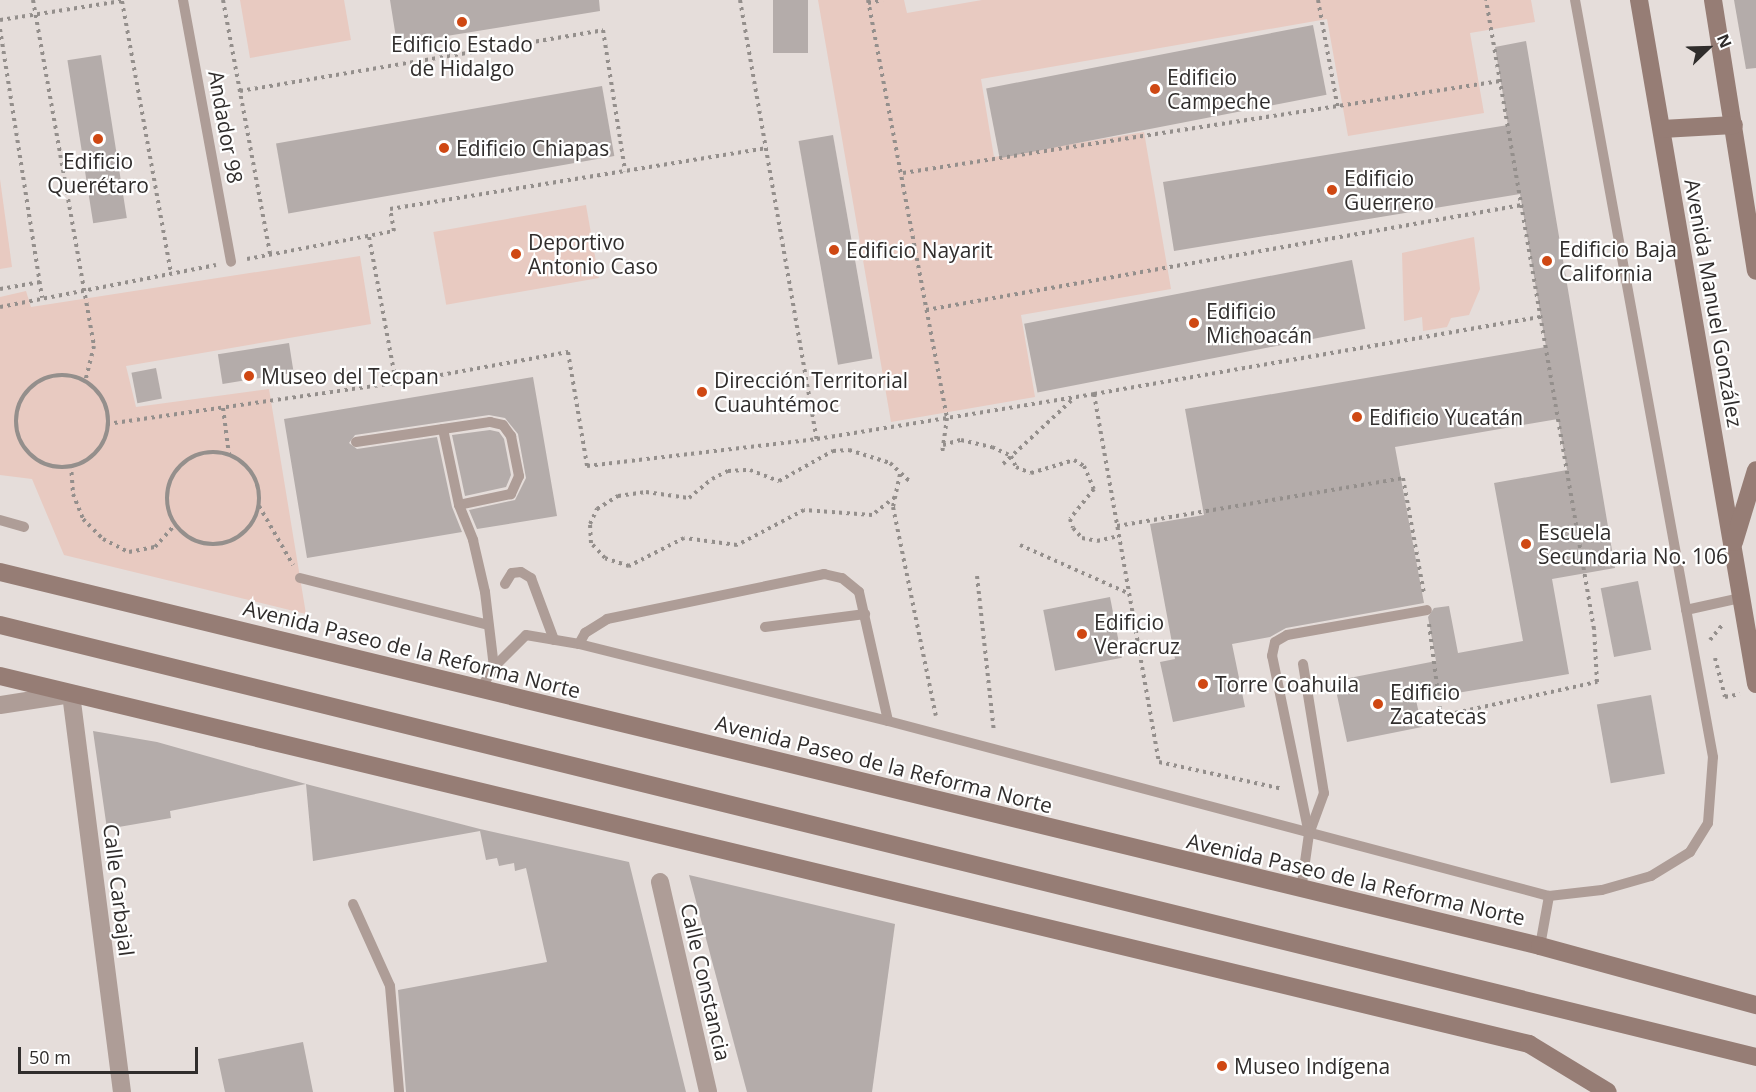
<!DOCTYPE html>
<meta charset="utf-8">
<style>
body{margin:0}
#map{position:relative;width:1756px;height:1092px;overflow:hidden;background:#e5ddda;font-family:"Open Sans",sans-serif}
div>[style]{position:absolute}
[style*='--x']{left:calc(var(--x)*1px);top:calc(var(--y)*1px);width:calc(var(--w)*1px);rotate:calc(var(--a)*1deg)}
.green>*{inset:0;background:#e8cac1;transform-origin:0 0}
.building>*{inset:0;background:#b4acaa;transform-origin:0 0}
.path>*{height:4px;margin-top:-2px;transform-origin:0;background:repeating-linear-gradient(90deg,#948f8c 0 3px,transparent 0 7.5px)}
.path>.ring{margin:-2px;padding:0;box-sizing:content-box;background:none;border:4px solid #948f8c;border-radius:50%}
.lane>*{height:10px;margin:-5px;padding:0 5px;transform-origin:5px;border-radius:5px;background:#ae9d97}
.street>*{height:18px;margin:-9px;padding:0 9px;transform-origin:9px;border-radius:9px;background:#ae9d97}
.secondary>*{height:18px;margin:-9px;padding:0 9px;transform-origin:9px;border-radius:9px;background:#967d75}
.dots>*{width:16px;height:16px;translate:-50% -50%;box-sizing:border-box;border:3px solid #fff;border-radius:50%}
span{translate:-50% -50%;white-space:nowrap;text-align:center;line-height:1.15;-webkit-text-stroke:4.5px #fff;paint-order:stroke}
.poi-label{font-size:21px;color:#302d2c}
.left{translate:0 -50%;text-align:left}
.street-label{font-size:21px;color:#302d2c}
.north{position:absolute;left:1678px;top:18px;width:60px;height:60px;-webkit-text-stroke:4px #fff;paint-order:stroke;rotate:67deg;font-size:16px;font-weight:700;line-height:24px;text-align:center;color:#302d2c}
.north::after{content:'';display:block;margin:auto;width:21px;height:27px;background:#302d2c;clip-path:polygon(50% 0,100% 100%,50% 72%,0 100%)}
.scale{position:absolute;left:18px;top:1047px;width:180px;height:27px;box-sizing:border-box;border:3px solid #302d2c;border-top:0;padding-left:8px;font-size:18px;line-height:21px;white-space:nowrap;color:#302d2c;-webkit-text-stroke:4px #fff;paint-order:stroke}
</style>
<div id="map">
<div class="green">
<div style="clip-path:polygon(240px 0,344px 0,351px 40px,250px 58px)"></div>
<div style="clip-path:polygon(818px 0,904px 0,907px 13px,982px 0,1531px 0,1535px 22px,1470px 33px,1484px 113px,1348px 136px,1327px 19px,981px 79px,994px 157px,1144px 132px,1171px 289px,1021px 315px,1035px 397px,891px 422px)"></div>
<div style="clip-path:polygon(0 179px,12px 267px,0 269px)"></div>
<div style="left:586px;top:205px;width:74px;height:155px;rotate:80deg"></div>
<div style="clip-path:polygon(1474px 237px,1480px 289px,1469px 315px,1451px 318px,1447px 327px,1423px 331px,1422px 317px,1404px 321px,1402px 253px)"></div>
<div style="clip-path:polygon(360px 256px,371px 324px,126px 366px,136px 407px,269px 389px,306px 614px,64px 555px,32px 479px,0 475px,0 297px,26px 291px,31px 307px)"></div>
</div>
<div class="building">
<div style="clip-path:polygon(390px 0,599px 0,600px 11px,397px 44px)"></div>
<div style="left:773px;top:0;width:35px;height:53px"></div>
<div style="clip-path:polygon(1734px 0,1756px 0,1756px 68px,1746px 69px)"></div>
<div style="left:1313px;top:25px;width:71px;height:333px;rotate:79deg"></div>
<div style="clip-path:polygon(1526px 41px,1615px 568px,1552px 579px,1569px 674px,1416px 700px,1422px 727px,1347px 742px,1334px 681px,1436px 661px,1428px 617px,1434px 608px,1449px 606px,1458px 653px,1523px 641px,1494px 483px,1567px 470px,1558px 419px,1395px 447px,1424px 603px,1286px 628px,1270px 637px,1232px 644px,1245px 707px,1173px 722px,1160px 662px,1175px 659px,1150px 524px,1204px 515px,1185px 409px,1546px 347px,1520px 194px,1174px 251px,1163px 182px,1508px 125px,1495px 47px)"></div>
<div style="left:101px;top:55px;width:165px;height:34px;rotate:81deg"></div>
<div style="left:602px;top:86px;width:71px;height:331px;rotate:80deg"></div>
<div style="left:833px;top:135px;width:227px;height:35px;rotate:80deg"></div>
<div style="left:1352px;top:260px;width:70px;height:334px;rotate:79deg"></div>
<div style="left:289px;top:343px;width:30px;height:72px;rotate:81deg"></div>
<div style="left:156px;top:368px;width:31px;height:25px;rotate:79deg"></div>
<div style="clip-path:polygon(533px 377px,557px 516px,477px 529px,469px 510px,515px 500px,526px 478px,518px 434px,505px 418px,489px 415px,355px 435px,349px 443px,357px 449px,437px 437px,452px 507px,462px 532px,307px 558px,284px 419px)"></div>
<div style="clip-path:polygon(490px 430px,499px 432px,504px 439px,511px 475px,506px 487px,465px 496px,452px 435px)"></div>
<div style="left:1638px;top:581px;width:70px;height:38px;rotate:79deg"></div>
<div style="left:1110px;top:597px;width:62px;height:68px;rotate:79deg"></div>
<div style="left:1651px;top:695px;width:80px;height:55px;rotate:80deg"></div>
<div style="clip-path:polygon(93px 731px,157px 742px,306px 784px,170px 811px,171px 818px,107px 829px)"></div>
<div style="clip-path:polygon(306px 784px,480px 829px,629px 862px,686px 1092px,406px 1092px,398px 990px,547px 962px,526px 868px,515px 871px,514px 863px,499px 866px,497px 858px,486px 860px,480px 831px,313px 861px)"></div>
<div style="clip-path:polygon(689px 875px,895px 924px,872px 1092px,747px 1092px)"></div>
<div style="clip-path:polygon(303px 1042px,313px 1092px,225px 1092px,218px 1059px)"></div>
</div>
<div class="path">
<div style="--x:33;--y:0;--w:351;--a:80"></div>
<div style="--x:94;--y:346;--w:36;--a:104"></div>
<div style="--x:223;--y:0;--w:258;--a:79.5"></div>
<div style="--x:740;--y:0;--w:446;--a:80.1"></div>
<div style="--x:868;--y:0;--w:425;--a:79.3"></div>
<div style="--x:947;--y:418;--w:36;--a:98"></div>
<div style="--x:1318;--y:0;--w:111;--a:79.6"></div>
<div style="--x:868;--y:3;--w:15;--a:-11"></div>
<div style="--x:0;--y:20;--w:123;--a:-8.9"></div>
<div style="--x:122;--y:1;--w:277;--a:79.8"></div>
<div style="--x:0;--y:29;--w:272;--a:81.1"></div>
<div style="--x:240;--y:91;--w:368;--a:-9.5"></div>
<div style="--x:603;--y:30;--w:143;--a:81.1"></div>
<div style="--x:903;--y:173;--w:604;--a:-8.76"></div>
<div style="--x:369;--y:237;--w:148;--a:79.5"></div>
<div style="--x:396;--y:383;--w:175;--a:-10.2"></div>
<div style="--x:568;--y:352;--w:116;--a:80.5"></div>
<div style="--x:587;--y:466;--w:232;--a:-6.7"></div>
<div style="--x:817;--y:439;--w:281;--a:-9.2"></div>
<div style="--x:1094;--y:394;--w:374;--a:80"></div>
<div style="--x:1159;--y:762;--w:127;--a:12.3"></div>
<div style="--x:247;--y:259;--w:150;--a:-10.8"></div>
<div style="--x:394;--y:231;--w:22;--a:-100"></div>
<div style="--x:390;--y:209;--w:380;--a:-9.2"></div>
<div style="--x:0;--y:289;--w:41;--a:-9.9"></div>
<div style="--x:0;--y:307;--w:220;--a:-11"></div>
<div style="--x:926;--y:310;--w:605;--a:-9.99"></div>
<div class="ring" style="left:16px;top:375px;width:88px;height:88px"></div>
<div style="--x:1094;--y:394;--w:453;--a:-9.8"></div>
<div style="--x:223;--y:408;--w:47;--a:82.7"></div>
<div style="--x:107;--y:424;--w:292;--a:-8.1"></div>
<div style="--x:943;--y:445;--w:19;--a:-16"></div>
<div style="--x:961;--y:440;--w:32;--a:13"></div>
<div style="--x:992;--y:447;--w:21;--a:25"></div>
<div style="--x:1011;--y:456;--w:12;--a:66"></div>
<div style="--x:1016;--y:467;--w:16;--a:22"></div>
<div style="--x:1031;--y:473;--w:45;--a:-16.8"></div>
<div style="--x:1074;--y:460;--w:12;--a:31"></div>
<div style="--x:1084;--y:466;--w:25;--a:67"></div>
<div style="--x:1094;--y:489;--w:38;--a:129"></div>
<div style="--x:1070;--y:519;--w:9;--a:72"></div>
<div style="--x:1073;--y:528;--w:13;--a:48"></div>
<div style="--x:1082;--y:538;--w:15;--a:11"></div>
<div style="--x:1097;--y:541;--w:23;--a:-13"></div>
<div class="ring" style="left:167px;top:452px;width:88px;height:88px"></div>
<div style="--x:1003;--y:464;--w:97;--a:-42.9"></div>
<div style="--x:71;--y:465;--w:29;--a:86"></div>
<div style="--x:73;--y:494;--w:27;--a:68"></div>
<div style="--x:83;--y:519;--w:28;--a:45"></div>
<div style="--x:103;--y:539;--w:29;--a:27"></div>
<div style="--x:129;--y:552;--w:26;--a:-11"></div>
<div style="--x:155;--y:547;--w:30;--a:-48"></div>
<div style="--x:900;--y:474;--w:34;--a:102"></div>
<div style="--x:893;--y:507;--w:213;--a:78.4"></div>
<div style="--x:895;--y:497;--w:29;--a:142"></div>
<div style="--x:872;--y:515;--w:68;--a:-175.8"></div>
<div style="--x:804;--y:510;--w:76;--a:152.4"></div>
<div style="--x:737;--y:545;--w:53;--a:-172.5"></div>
<div style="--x:684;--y:538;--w:62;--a:153"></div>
<div style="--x:629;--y:566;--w:25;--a:-162"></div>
<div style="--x:605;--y:558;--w:21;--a:-133"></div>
<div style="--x:591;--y:543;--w:19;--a:-93"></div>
<div style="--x:590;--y:524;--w:17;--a:-65"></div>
<div style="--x:597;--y:509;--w:25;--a:-32"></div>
<div style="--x:618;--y:496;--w:28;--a:-8"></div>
<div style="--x:646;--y:492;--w:43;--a:7.9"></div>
<div style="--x:689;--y:498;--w:30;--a:-40"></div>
<div style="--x:712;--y:479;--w:18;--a:-27"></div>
<div style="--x:728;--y:471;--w:22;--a:-3"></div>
<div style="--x:750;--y:470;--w:31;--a:21"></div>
<div style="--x:779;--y:481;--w:62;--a:-29.1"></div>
<div style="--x:833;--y:451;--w:16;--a:-4"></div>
<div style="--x:849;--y:450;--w:43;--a:17.6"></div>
<div style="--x:890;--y:463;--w:26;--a:43"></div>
<div style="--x:259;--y:506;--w:68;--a:60"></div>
<div style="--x:1117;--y:526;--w:290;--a:-9.5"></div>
<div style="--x:1403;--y:478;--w:117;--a:79.7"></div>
<div style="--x:1020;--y:545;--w:118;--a:24"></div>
<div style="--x:977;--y:576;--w:157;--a:83.8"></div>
<div style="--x:1429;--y:624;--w:93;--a:82.6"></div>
<div style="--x:1441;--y:716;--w:160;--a:-12.3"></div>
<div style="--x:1597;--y:682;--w:53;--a:-93.2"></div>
<div style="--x:1594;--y:629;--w:638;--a:-99.74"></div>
<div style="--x:1710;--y:640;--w:22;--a:-51"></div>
<div style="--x:1715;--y:658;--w:40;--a:75.6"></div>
<div style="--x:1725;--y:697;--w:15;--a:-11"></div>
</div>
<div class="lane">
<div style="--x:183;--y:0;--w:266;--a:79.6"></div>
<div style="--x:443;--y:429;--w:48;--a:-8.5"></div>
<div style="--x:490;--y:422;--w:13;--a:13"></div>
<div style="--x:503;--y:425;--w:14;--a:54"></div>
<div style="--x:511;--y:436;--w:41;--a:78.7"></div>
<div style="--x:519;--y:476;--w:20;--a:114"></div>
<div style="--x:511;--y:494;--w:53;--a:168.1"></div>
<div style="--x:356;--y:442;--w:88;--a:-8.5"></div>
<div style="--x:443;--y:429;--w:78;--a:78.1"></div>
<div style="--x:459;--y:505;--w:38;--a:68"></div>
<div style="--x:473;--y:540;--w:53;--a:77"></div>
<div style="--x:485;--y:592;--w:76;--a:83.2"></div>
<div style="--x:0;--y:520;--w:25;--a:16"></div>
<div style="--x:300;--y:578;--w:194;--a:14"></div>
<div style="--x:505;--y:584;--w:13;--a:-58"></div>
<div style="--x:512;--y:573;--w:9;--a:-6"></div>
<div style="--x:521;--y:572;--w:12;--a:31"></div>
<div style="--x:531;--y:578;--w:66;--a:69.6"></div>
<div style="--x:1686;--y:610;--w:55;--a:-12.5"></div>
<div style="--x:765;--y:627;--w:101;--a:-7.4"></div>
<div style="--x:579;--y:644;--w:13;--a:-61"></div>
<div style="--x:585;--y:633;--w:26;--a:-32"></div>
<div style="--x:607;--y:619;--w:222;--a:-11.7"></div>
<div style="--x:824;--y:574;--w:18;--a:13"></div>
<div style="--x:842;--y:578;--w:22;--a:39"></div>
<div style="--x:859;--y:592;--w:132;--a:77.3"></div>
<div style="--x:1303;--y:664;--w:131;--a:80.8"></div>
<div style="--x:1324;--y:793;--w:44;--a:110.1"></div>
<div style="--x:1309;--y:834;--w:182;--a:-101.7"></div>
<div style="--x:1272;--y:656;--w:14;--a:-78"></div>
<div style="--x:1275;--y:642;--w:14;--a:-30"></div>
<div style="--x:1287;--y:635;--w:142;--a:-10.1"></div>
<div style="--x:481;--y:688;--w:25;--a:-58"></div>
<div style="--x:494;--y:667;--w:45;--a:-45"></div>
<div style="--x:526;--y:635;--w:54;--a:9.6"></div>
<div style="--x:579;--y:644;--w:318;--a:14"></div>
<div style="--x:888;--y:721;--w:684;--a:14.83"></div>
<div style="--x:1549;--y:896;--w:53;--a:-6.5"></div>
<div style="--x:1602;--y:890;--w:51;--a:-15.9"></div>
<div style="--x:1651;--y:876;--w:46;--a:-31.6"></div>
<div style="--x:1690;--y:852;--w:34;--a:-58"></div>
<div style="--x:1708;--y:823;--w:66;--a:-85.7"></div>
<div style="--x:1713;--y:757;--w:769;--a:-100.33"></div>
<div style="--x:1301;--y:890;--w:57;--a:-81.9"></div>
<div style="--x:353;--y:904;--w:90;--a:65.7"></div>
<div style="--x:390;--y:986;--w:106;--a:85.1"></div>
<div style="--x:1540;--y:946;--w:51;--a:-79.8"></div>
</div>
<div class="street">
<div style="--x:0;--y:705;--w:72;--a:-8.8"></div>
<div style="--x:71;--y:694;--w:401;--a:82.7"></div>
<div style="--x:660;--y:882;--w:215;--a:77.1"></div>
</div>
<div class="secondary">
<div style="--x:1639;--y:0;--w:694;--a:80.29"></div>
<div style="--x:1713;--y:0;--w:274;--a:81"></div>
<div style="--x:1662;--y:129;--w:72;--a:-3.2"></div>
<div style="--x:1734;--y:542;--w:75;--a:-73"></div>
<div style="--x:0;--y:572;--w:1585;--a:13.65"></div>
<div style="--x:1540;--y:946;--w:224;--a:15.3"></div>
<div style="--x:0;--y:625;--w:1808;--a:13.82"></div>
<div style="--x:0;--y:676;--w:1573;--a:13.53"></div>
<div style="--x:1529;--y:1044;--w:92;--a:31.3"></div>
</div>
<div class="dots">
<div style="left:462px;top:22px;background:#cf4813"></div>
<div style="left:1155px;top:89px;background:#cf4813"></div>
<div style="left:98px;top:139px;background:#cf4813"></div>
<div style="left:444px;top:148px;background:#cf4813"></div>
<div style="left:1332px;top:190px;background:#cf4813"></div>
<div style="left:834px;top:250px;background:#cf4813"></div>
<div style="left:516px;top:254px;background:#cf4813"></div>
<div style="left:1547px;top:261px;background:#cf4813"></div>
<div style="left:1194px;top:323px;background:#cf4813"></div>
<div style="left:249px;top:376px;background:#cf4813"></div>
<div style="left:702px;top:392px;background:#cf4813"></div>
<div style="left:1357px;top:417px;background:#cf4813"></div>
<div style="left:1526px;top:544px;background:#cf4813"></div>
<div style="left:1082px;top:634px;background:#cf4813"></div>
<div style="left:1203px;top:684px;background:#cf4813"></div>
<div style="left:1378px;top:704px;background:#cf4813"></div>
<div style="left:1222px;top:1066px;background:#cf4813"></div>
</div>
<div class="poi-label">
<span style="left:462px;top:56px">Edificio Estado<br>de Hidalgo</span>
<span class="left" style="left:1167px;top:89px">Edificio<br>Campeche</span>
<span class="left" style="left:456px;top:148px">Edificio Chiapas</span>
<span style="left:98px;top:173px">Edificio<br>Querétaro</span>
<span class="left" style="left:1344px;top:190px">Edificio<br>Guerrero</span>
<span class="left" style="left:528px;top:254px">Deportivo<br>Antonio Caso</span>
<span class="left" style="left:1559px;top:261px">Edificio Baja<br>California</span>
<span class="left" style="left:846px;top:250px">Edificio Nayarit</span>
<span class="left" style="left:1206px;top:323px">Edificio<br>Michoacán</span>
<span class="left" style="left:261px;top:376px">Museo del Tecpan</span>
<span class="left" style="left:714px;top:392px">Dirección Territorial<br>Cuauhtémoc</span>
<span class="left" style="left:1369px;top:417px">Edificio Yucatán</span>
<span class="left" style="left:1538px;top:544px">Escuela<br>Secundaria No. 106</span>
<span class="left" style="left:1094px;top:634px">Edificio<br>Veracruz</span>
<span class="left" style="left:1215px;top:684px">Torre Coahuila</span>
<span class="left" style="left:1390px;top:704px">Edificio<br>Zacatecas</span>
<span class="left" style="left:1234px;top:1066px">Museo Indígena</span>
</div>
<div class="street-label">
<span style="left:226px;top:127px;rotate:80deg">Andador 98</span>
<span style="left:1714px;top:303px;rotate:80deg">Avenida Manuel González</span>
<span style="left:412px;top:649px;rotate:14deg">Avenida Paseo de la Reforma Norte</span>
<span style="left:884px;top:764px;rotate:14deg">Avenida Paseo de la Reforma Norte</span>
<span style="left:1356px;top:879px;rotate:13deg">Avenida Paseo de la Reforma Norte</span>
<span style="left:119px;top:890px;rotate:83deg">Calle Carbajal</span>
<span style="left:706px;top:982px;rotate:77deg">Calle Constancia</span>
</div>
<div class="north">N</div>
<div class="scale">50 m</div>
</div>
